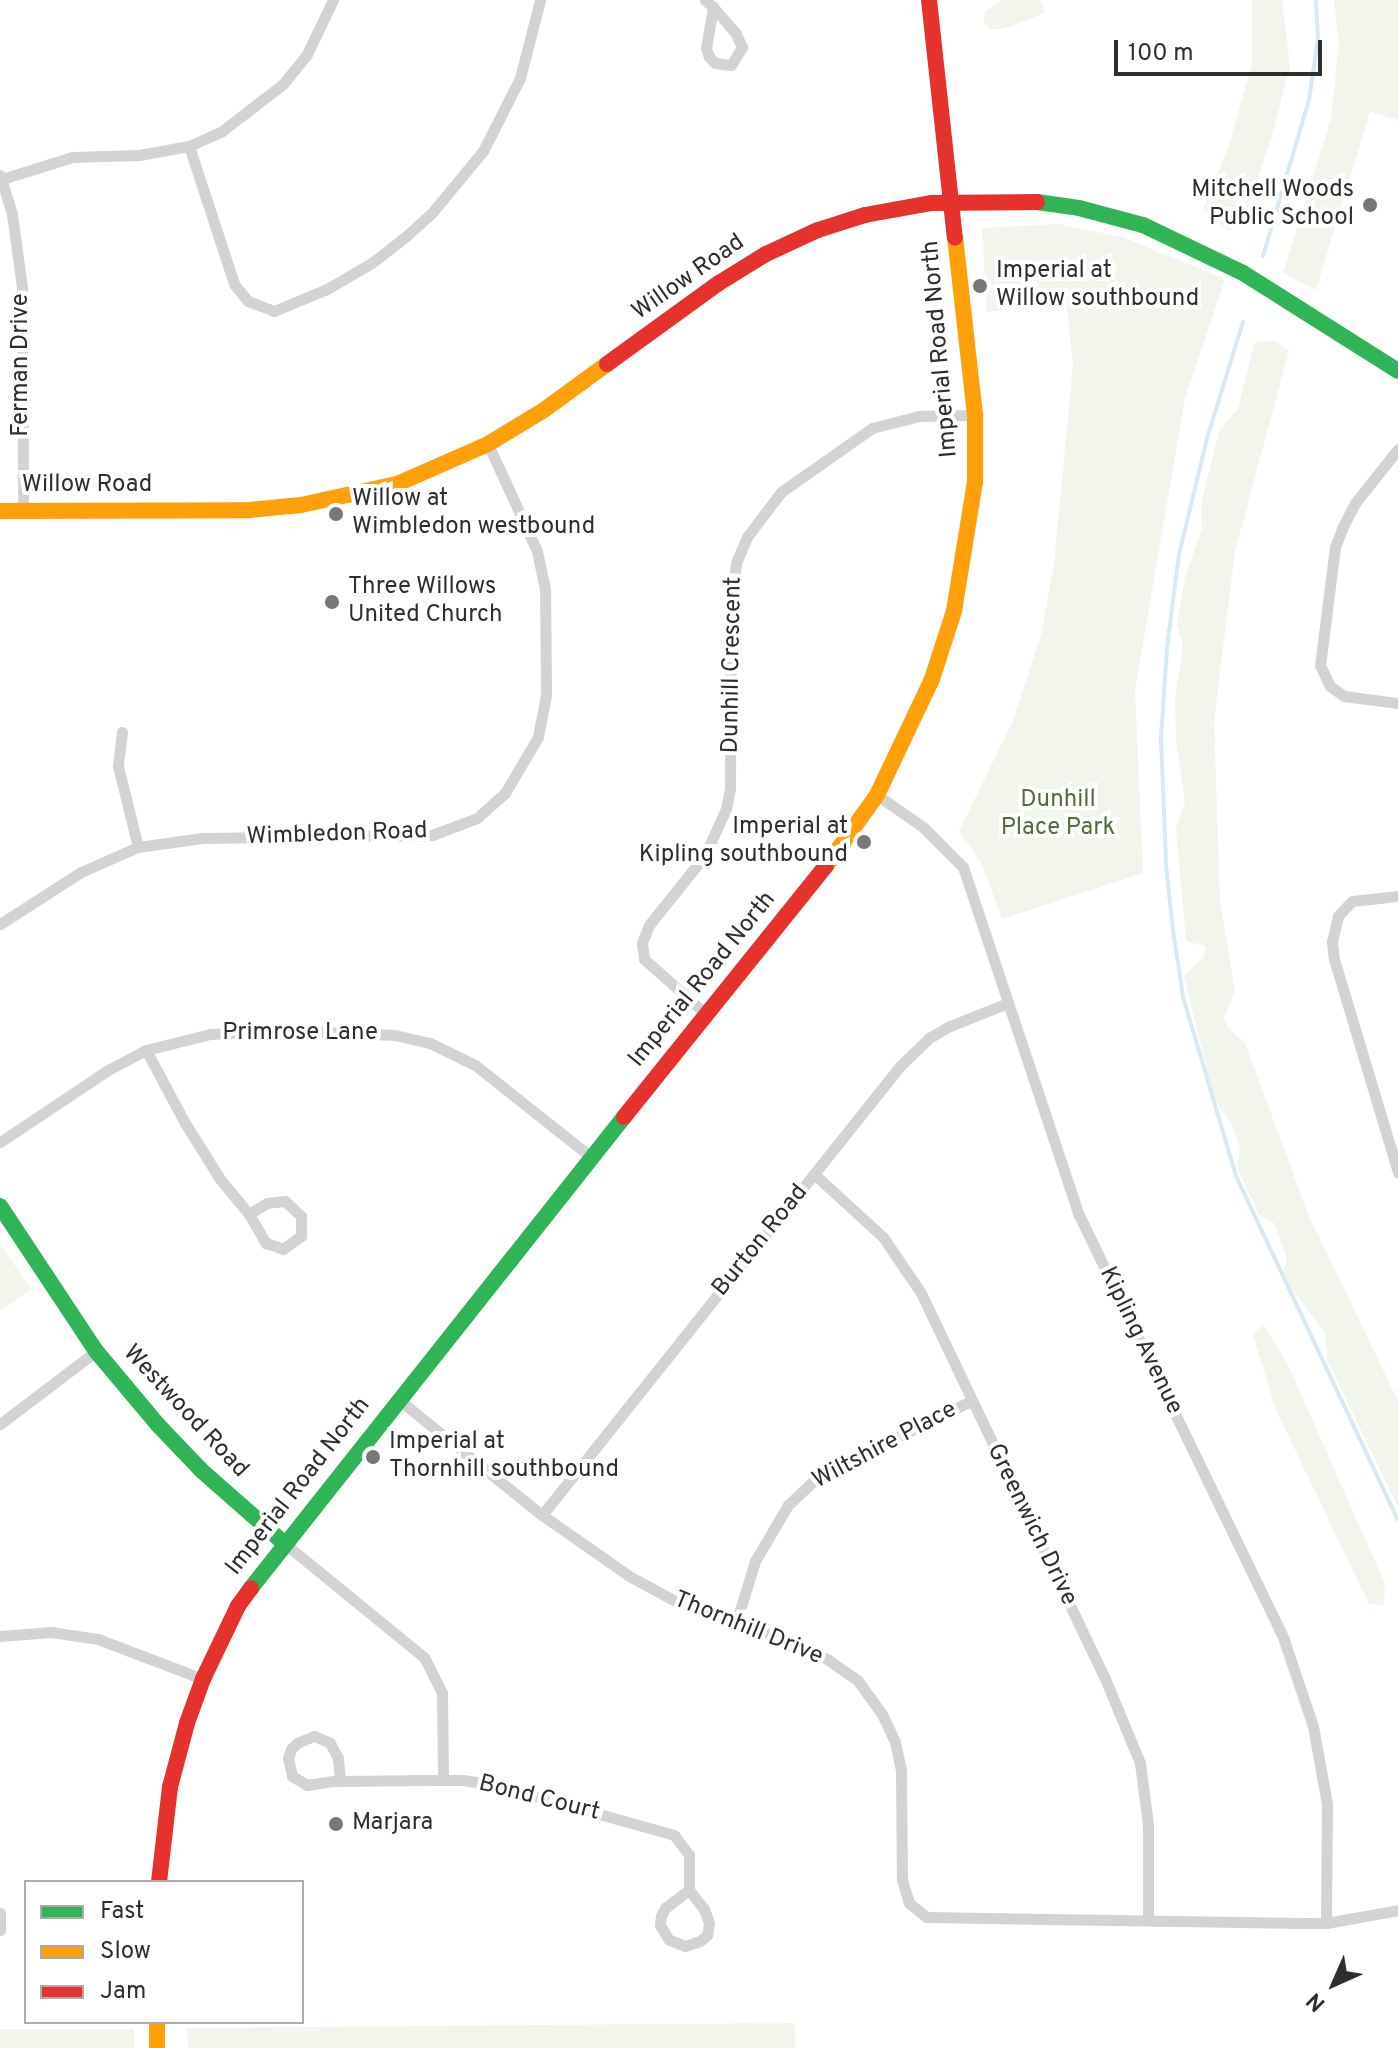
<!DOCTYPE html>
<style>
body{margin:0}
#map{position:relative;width:1398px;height:2048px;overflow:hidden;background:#fff;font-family:Overpass,sans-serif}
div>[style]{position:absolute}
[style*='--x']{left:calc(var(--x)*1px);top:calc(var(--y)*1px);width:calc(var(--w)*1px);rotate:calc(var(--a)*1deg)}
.green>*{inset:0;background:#f1f5eb;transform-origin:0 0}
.stream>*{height:4px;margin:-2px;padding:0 2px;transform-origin:2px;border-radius:2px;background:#d7e9f3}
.street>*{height:11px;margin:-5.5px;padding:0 5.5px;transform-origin:5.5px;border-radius:5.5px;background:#d3d3d3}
.fast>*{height:16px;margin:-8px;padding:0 8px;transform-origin:8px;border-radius:8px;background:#30b455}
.slow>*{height:16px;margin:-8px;padding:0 8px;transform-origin:8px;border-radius:8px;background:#ff9f0a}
.jam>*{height:16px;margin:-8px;padding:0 8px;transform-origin:8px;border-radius:8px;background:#e5322d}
.dots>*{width:22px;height:22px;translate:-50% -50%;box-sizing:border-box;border:4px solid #fff;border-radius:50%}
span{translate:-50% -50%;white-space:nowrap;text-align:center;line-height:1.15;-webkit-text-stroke:8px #fff;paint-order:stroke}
.poi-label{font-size:24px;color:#2e2e2e}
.right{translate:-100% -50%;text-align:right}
.left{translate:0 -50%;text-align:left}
.street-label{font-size:24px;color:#2e2e2e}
.park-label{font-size:24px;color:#536d39}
.legend{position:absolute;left:24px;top:1880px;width:280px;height:144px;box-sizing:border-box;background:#fff;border:2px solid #ababab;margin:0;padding:10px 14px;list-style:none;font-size:24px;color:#2e2e2e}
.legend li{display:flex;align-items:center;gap:16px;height:40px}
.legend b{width:40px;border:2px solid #ababab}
.north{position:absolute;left:1294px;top:1944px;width:80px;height:80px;-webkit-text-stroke:6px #fff;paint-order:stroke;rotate:225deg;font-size:22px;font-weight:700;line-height:32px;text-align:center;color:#2e2e2e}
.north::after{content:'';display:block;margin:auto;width:28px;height:36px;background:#2e2e2e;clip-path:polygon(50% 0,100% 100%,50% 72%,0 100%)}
.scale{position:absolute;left:1114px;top:40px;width:208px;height:36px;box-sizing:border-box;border:4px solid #2e2e2e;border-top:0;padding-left:10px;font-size:24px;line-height:28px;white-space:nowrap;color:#2e2e2e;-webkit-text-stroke:6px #fff;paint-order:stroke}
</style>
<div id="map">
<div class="green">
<div style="clip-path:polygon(1003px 0,1040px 0,1045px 13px,1003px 29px,989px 29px,984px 22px,985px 12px)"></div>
<div style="clip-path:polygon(1252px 0,1282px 0,1290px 67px,1272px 135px,1244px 218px,1229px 231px,1203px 210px,1230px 142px,1252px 64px)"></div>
<div style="clip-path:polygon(1334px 0,1398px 0,1398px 120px,1370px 112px,1316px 290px,1283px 273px,1331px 119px,1339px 43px)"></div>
<div style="clip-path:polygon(1058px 224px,1122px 237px,1225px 279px,1185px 398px,1135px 690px,1143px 873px,1002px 919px,982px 864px,959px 831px,1013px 721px,1041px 635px,1054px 564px,1073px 364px,1066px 301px,987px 312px,982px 228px)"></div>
<div style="clip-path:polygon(1276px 341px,1289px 351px,1235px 551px,1214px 721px,1220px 901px,1235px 992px,1224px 1018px,1228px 1028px,1245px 1043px,1308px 1214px,1398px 1401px,1398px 1507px,1327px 1360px,1325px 1333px,1282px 1276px,1287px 1258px,1274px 1223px,1259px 1215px,1237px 1167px,1240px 1149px,1233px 1127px,1214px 1098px,1184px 976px,1204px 957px,1205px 946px,1186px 941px,1176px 828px,1185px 802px,1176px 740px,1175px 700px,1183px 645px,1177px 625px,1185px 577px,1202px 529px,1201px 504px,1220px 429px,1238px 409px,1255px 342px)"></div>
<div style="clip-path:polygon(0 1244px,31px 1289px,0 1311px)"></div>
<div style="clip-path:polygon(1264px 1325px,1287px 1363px,1385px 1584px,1384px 1605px,1369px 1604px,1276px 1410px,1253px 1335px)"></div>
<div style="clip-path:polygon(795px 2023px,795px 2048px,188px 2048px,187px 2028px)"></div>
<div style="left:134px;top:2029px;width:19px;height:134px;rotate:90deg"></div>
</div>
<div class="stream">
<div style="--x:1263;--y:256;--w:163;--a:-73.6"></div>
<div style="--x:1309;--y:100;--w:62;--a:-81.6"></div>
<div style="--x:1318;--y:39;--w:39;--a:-93"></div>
<div style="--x:1243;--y:322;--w:118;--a:107.2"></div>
<div style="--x:1208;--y:435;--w:122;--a:103.7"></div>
<div style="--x:1179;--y:554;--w:95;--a:97.3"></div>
<div style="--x:1167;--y:648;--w:90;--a:93.8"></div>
<div style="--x:1161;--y:738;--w:127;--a:87.7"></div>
<div style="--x:1166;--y:865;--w:65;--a:83.9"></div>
<div style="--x:1173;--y:930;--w:68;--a:81.5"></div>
<div style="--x:1183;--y:997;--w:187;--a:73.5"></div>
<div style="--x:1236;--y:1176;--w:380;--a:64.8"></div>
</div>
<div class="street">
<div style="--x:705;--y:0;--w:11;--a:41"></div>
<div style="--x:713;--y:7;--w:33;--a:49"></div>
<div style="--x:735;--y:32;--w:17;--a:65"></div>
<div style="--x:742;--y:47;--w:21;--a:121"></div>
<div style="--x:731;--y:65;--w:16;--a:-173"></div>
<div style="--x:715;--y:63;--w:8;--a:-135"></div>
<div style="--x:709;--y:57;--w:9;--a:-108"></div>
<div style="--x:706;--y:48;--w:42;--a:-80.3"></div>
<div style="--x:189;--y:146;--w:145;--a:71.9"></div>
<div style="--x:234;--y:284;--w:22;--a:51"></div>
<div style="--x:248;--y:301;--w:28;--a:21"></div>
<div style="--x:274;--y:311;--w:57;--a:-22.5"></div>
<div style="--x:327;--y:289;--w:53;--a:-30.4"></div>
<div style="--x:373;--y:262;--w:39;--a:-38"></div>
<div style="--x:404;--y:238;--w:36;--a:-42"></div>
<div style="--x:431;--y:214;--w:82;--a:-50.5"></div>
<div style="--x:483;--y:151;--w:82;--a:-63.1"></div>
<div style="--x:520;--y:78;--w:81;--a:-75.6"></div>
<div style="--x:0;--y:175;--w:41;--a:72.9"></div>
<div style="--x:12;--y:214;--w:74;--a:82.2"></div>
<div style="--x:22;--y:287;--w:223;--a:89.7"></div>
<div style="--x:2;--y:179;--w:73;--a:-17.4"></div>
<div style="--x:72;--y:157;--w:67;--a:-1.7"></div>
<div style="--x:139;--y:155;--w:51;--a:-10.2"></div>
<div style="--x:189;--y:146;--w:36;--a:-24"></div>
<div style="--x:222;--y:131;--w:77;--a:-37.6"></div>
<div style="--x:283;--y:84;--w:38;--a:-51"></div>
<div style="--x:307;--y:54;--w:60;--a:-64.3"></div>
<div style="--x:1398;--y:449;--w:69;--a:128.5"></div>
<div style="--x:1355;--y:503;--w:29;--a:117"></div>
<div style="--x:1342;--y:529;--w:19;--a:111"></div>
<div style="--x:1335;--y:547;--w:119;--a:97.2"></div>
<div style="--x:1320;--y:665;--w:23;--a:65"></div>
<div style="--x:1330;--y:686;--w:17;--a:36"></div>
<div style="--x:1344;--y:696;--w:54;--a:7.4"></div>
<div style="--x:122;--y:732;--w:34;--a:97"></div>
<div style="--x:118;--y:766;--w:83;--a:76.1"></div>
<div style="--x:877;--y:795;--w:56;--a:34.8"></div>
<div style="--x:923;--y:827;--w:57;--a:45"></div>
<div style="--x:963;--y:867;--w:367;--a:71.6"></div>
<div style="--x:1079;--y:1215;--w:472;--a:64.2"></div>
<div style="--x:1284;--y:1640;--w:91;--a:71.4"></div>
<div style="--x:1313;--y:1726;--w:79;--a:79.8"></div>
<div style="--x:1327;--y:1804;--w:119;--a:90.5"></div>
<div style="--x:1398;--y:896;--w:46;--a:173.8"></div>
<div style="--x:1352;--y:901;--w:21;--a:133"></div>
<div style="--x:1338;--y:916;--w:26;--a:103"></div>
<div style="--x:1332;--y:941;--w:18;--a:84"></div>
<div style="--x:1334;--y:959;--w:223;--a:73.3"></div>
<div style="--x:0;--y:924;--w:96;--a:-32.7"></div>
<div style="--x:81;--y:872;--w:62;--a:-23.7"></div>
<div style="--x:138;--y:847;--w:65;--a:-8"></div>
<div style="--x:202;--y:838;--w:230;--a:-0.7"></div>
<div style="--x:432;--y:835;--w:48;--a:-20.7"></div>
<div style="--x:477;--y:818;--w:38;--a:-42"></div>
<div style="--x:505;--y:793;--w:65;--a:-59.5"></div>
<div style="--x:538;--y:737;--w:43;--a:-79.2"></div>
<div style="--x:546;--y:695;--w:106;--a:-90.5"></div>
<div style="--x:545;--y:589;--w:39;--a:-102"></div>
<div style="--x:537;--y:551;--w:118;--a:-114.6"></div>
<div style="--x:706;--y:1014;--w:83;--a:-138.4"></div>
<div style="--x:644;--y:959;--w:16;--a:-97"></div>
<div style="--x:642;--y:943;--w:19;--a:-69"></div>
<div style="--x:649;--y:925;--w:90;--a:-51.3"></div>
<div style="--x:705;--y:855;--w:51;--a:-65.5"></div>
<div style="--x:726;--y:809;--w:21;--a:-79"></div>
<div style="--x:730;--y:788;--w:184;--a:-89.7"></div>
<div style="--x:731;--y:604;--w:41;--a:-83"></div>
<div style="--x:736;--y:563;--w:28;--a:-67"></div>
<div style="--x:747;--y:537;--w:56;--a:-52.9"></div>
<div style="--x:781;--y:492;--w:111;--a:-35.1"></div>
<div style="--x:872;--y:428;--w:49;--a:-14.3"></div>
<div style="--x:919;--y:416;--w:56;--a:-1"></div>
<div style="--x:146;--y:1050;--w:83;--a:61.9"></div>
<div style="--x:185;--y:1123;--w:66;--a:58"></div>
<div style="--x:220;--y:1179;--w:45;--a:50.4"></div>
<div style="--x:249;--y:1214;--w:34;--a:60"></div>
<div style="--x:266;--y:1243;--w:18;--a:19"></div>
<div style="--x:283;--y:1249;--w:22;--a:-36"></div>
<div style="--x:301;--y:1236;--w:20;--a:-90"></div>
<div style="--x:301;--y:1216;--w:22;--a:-137"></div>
<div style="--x:285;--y:1201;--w:18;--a:174"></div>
<div style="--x:267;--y:1203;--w:21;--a:149"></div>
<div style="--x:0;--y:1142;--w:130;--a:-33.7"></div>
<div style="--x:108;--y:1070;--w:43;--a:-27.8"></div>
<div style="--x:146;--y:1050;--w:66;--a:-14"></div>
<div style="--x:210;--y:1034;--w:72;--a:-3.2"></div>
<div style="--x:282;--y:1030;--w:113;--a:2.5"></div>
<div style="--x:395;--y:1035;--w:36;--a:13"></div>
<div style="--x:430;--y:1043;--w:50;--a:26.1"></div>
<div style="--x:475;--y:1065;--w:148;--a:38.4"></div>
<div style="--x:814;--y:1174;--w:93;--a:42.4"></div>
<div style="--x:883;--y:1237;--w:68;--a:55.8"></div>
<div style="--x:921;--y:1293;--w:424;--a:64.5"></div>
<div style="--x:1104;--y:1676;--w:94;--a:67.5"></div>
<div style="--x:1140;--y:1763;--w:63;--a:82.6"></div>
<div style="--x:1148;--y:1825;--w:93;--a:90"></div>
<div style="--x:398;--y:1399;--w:185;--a:38.9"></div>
<div style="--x:542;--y:1515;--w:106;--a:35"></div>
<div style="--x:629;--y:1576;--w:57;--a:28.4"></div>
<div style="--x:679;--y:1603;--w:60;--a:16.3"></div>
<div style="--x:737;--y:1620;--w:98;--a:23.4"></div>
<div style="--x:827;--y:1659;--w:38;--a:35"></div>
<div style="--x:858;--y:1681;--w:41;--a:54"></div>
<div style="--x:882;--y:1714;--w:31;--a:65"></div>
<div style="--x:895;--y:1742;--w:30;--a:78"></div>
<div style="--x:901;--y:1771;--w:109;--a:89.5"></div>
<div style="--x:902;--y:1880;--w:24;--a:73"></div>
<div style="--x:909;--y:1903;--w:22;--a:39"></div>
<div style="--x:926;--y:1917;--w:400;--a:0.9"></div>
<div style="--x:1326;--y:1923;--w:73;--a:-10.2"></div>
<div style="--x:0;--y:1424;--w:121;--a:-37.2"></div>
<div style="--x:542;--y:1515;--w:574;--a:-51.43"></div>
<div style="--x:900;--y:1066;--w:40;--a:-44"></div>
<div style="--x:929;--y:1038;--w:24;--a:-30"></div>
<div style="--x:950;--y:1026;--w:62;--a:-21.6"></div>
<div style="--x:284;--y:1543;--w:181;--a:39.2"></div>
<div style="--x:424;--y:1657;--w:40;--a:63.4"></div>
<div style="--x:442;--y:1693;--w:87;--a:89.3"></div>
<div style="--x:737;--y:1620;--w:62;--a:-73"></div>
<div style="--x:755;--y:1561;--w:65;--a:-59.5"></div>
<div style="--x:788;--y:1505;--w:42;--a:-43.1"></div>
<div style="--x:819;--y:1476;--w:169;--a:-26.3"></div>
<div style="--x:0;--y:1636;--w:51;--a:-4.5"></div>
<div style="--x:51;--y:1632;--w:48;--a:8.5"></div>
<div style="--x:98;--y:1639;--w:112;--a:20.9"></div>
<div style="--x:340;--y:1781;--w:23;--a:-95"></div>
<div style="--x:338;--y:1758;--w:17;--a:-118"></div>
<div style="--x:330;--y:1743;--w:17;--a:-156"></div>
<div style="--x:314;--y:1736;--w:18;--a:158"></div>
<div style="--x:297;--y:1743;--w:8;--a:135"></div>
<div style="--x:291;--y:1749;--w:9;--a:108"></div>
<div style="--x:288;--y:1758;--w:18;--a:77"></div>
<div style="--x:292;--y:1776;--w:17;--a:31"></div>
<div style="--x:307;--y:1785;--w:25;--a:-9"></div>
<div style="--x:332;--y:1781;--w:9;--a:0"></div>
<div style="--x:341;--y:1781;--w:91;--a:-0.6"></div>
<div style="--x:432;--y:1780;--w:31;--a:0"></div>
<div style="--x:463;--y:1780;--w:36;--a:9"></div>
<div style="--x:499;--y:1786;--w:182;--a:15.6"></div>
<div style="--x:674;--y:1835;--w:25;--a:53"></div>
<div style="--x:689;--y:1855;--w:35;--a:90"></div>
<div style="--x:689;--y:1890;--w:24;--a:52"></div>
<div style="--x:704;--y:1909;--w:15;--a:70"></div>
<div style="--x:709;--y:1923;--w:12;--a:99"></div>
<div style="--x:707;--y:1935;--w:9;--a:139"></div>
<div style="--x:700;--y:1941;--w:16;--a:162"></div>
<div style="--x:685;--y:1946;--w:17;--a:-159"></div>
<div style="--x:669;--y:1940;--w:17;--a:-121"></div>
<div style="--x:660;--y:1925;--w:9;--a:-84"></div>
<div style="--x:661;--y:1916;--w:9;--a:-63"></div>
<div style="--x:665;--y:1908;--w:30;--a:-37"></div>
<div style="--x:0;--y:1913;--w:17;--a:90"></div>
</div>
<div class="fast">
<div style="--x:1037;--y:202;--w:42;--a:8.1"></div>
<div style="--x:1079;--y:208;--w:66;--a:14.9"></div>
<div style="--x:1143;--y:225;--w:111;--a:25.6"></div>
<div style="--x:1243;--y:273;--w:183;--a:32.3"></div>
<div style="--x:0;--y:1206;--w:174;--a:56.5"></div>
<div style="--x:96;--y:1351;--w:98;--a:50"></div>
<div style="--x:159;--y:1426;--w:62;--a:46.3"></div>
<div style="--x:202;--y:1471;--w:109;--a:41.3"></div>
<div style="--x:251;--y:1588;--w:601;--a:-51.62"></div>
</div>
<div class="slow">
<div style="--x:0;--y:511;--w:249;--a:-0.2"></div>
<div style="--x:249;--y:510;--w:52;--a:-5.5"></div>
<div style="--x:301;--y:505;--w:98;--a:-12.3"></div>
<div style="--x:397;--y:484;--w:99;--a:-23.7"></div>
<div style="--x:488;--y:444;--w:66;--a:-31.3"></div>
<div style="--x:544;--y:410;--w:78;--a:-36.1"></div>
<div style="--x:826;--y:866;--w:87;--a:-54.3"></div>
<div style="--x:877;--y:795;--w:128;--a:-64.6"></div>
<div style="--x:932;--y:679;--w:71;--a:-72.1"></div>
<div style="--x:954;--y:611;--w:131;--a:-80.8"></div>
<div style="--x:975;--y:482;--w:67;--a:-90"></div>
<div style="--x:975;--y:415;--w:178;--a:-96.4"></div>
<div style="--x:157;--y:2022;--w:26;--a:90"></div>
</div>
<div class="jam">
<div style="--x:929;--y:0;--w:239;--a:83.8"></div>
<div style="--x:607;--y:364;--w:138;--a:-35.9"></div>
<div style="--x:719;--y:283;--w:55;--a:-31.7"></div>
<div style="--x:766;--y:254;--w:57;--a:-24.8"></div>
<div style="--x:818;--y:230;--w:49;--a:-17.7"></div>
<div style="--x:865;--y:215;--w:68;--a:-10.2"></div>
<div style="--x:932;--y:203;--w:105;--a:-0.5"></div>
<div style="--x:624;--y:1117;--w:322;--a:-51.2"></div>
<div style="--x:159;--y:1882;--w:96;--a:-83.4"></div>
<div style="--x:170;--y:1787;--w:66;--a:-75.1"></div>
<div style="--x:187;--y:1723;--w:47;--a:-70"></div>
<div style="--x:203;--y:1679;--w:81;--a:-64.4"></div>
<div style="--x:238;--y:1606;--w:22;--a:-54"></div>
</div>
<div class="dots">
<div style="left:1370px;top:205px;background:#777"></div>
<div style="left:980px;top:286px;background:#777"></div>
<div style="left:336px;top:514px;background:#777"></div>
<div style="left:332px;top:602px;background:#777"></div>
<div style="left:864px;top:842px;background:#777"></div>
<div style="left:373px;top:1457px;background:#777"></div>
<div style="left:336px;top:1824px;background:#777"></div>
</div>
<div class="poi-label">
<span class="right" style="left:1354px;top:205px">Mitchell Woods<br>Public School</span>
<span class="left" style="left:996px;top:286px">Imperial at<br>Willow southbound</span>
<span class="left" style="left:352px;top:514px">Willow at<br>Wimbledon westbound</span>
<span class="left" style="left:348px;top:602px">Three Willows<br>United Church</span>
<span class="right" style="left:848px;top:842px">Imperial at<br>Kipling southbound</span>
<span class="left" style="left:389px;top:1457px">Imperial at<br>Thornhill southbound</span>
<span class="left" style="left:352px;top:1824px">Marjara</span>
</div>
<div class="street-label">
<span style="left:689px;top:278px;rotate:-35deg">Willow Road</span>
<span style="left:941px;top:349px;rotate:-95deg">Imperial Road North</span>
<span style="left:22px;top:365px;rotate:-90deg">Ferman Drive</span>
<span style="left:87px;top:486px">Willow Road</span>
<span style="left:733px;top:665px;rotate:-89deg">Dunhill Crescent</span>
<span style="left:337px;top:835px;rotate:-2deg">Wimbledon Road</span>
<span style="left:703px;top:980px;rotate:-51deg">Imperial Road North</span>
<span style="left:300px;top:1034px">Primrose Lane</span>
<span style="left:761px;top:1241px;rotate:-51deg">Burton Road</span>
<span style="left:1140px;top:1341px;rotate:64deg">Kipling Avenue</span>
<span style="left:185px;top:1412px;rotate:47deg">Westwood Road</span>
<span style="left:885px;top:1446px;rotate:-28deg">Wiltshire Place</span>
<span style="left:299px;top:1487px;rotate:-52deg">Imperial Road North</span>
<span style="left:1031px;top:1525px;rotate:64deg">Greenwich Drive</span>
<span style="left:748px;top:1629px;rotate:22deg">Thornhill Drive</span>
<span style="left:539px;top:1799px;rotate:14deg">Bond Court</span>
</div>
<div class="park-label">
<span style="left:1058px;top:815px">Dunhill<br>Place Park</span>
</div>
<ul class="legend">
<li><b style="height:10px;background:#30b455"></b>Fast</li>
<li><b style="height:10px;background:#ff9f0a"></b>Slow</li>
<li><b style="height:10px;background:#e5322d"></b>Jam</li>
</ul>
<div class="north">N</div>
<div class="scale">100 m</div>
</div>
